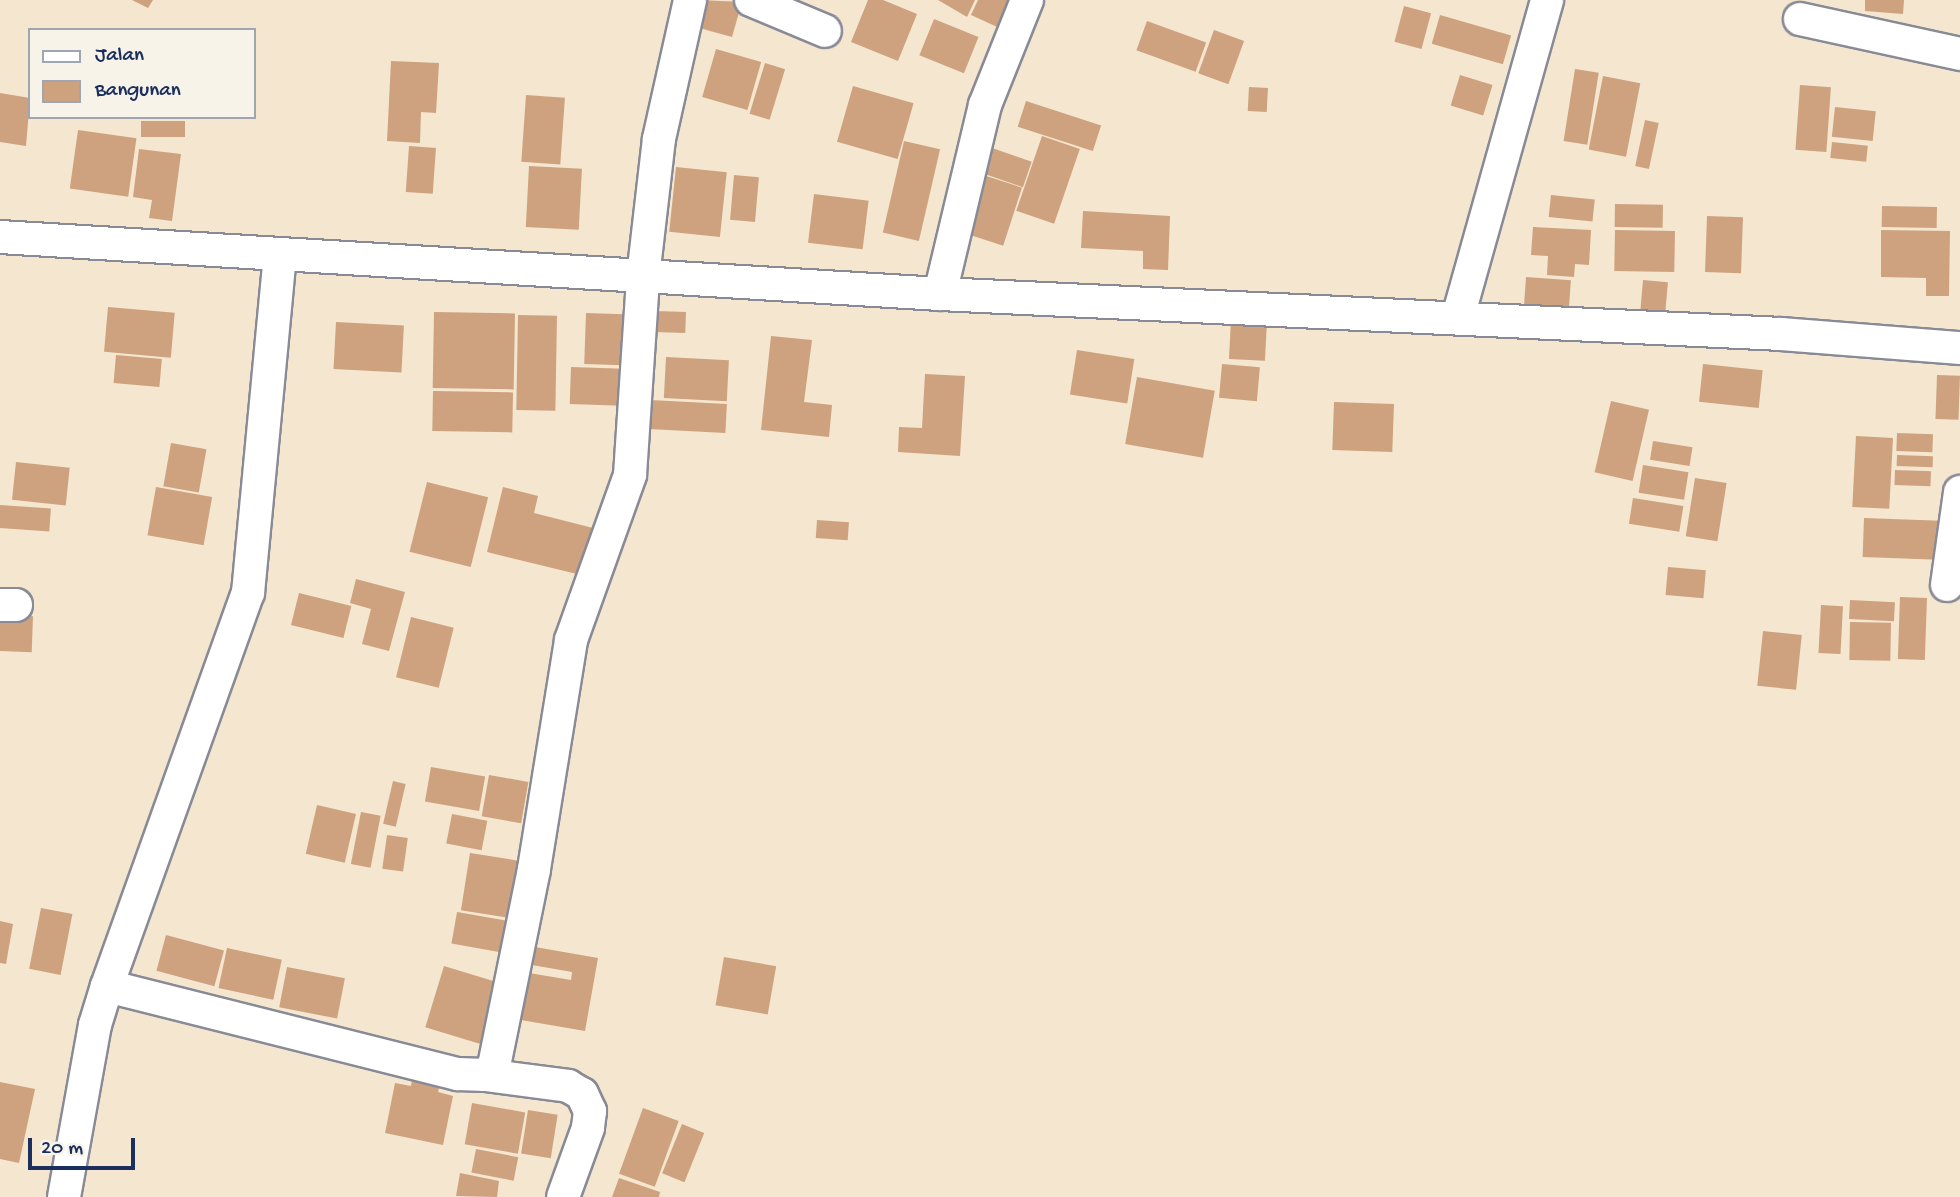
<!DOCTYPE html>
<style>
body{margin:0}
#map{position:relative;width:1960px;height:1197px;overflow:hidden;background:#f4e6cf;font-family:"Gochi Hand",sans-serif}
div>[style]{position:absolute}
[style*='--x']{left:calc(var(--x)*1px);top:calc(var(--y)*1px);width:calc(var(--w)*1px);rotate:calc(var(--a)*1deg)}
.building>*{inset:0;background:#cea27f;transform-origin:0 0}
.roads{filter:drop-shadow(2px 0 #888a96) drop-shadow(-2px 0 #888a96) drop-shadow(0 2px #888a96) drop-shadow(0 -2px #888a96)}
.street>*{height:32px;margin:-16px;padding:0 16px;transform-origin:16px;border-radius:16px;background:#fff}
span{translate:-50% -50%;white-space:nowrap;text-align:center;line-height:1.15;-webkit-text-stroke:7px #f7f3e8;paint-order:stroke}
.legend{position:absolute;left:28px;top:28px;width:228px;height:91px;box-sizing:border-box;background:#f7f3e8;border:2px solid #9fa5b1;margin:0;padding:9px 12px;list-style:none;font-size:21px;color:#1b2f5e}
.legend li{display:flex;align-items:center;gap:14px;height:35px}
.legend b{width:35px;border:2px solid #9fa5b1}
.scale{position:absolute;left:28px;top:1138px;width:107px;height:32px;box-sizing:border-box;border:4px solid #1b2f5e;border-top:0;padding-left:9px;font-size:21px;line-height:24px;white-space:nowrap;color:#1b2f5e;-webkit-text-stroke:5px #f7f3e8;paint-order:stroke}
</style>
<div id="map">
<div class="building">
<div style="clip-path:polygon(132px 0,153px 0,148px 8px)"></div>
<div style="clip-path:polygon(700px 0,742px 2px,732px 37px,692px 26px)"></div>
<div style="clip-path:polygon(868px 0,883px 0,917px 14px,898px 61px,851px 42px)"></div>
<div style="clip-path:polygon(938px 0,975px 0,967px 17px)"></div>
<div style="clip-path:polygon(978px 0,1020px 0,1006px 31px,971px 15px)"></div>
<div style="clip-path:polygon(1865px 0,1904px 0,1903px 14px,1865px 11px)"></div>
<div style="left:1404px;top:6px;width:28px;height:37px;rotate:15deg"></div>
<div style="left:1440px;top:15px;width:74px;height:30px;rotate:16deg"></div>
<div style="left:934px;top:19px;width:48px;height:39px;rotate:22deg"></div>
<div style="left:1147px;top:21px;width:63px;height:31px;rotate:20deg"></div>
<div style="left:1214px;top:30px;width:32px;height:46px;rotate:20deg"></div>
<div style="left:716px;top:49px;width:47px;height:50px;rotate:16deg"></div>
<div style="clip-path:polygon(391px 61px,439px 63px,436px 113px,421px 112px,420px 143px,387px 141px)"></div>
<div style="left:765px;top:63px;width:21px;height:53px;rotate:17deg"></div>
<div style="left:1575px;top:69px;width:24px;height:73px;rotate:9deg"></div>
<div style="left:1460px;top:75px;width:34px;height:32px;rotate:17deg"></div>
<div style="left:1603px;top:76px;width:38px;height:75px;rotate:11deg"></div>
<div style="left:1800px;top:85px;width:31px;height:65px;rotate:4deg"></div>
<div style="left:853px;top:86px;width:63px;height:58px;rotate:16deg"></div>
<div style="left:1249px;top:87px;width:19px;height:24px;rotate:3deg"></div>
<div style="clip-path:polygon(0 93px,30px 98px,26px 146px,0 142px)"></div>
<div style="left:526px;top:95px;width:39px;height:67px;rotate:4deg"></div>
<div style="left:1026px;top:101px;width:79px;height:27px;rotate:18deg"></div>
<div style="left:1835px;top:107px;width:41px;height:30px;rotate:6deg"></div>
<div style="left:1645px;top:120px;width:14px;height:47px;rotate:12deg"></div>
<div style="left:141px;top:121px;width:44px;height:16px"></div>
<div style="left:78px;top:130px;width:59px;height:59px;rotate:8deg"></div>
<div style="left:1042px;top:136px;width:40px;height:79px;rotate:19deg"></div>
<div style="left:904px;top:141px;width:37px;height:94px;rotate:13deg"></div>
<div style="left:1832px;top:142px;width:36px;height:16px;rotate:6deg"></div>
<div style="left:409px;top:146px;width:27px;height:46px;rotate:4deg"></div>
<div style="left:992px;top:148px;width:42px;height:27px;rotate:19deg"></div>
<div style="clip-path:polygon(139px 149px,181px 154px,172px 221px,149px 218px,152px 200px,133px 197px)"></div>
<div style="left:529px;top:166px;width:53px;height:61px;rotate:3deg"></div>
<div style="left:676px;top:167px;width:51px;height:65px;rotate:6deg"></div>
<div style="left:734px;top:175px;width:25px;height:45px;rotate:5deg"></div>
<div style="left:983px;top:175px;width:41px;height:61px;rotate:18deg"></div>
<div style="left:814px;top:194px;width:55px;height:49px;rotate:7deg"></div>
<div style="left:1551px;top:195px;width:44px;height:22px;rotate:6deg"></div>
<div style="left:1615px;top:204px;width:48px;height:23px;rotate:1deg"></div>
<div style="left:1882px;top:206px;width:55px;height:21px;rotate:1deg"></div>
<div style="clip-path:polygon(1083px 211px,1170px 216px,1168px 270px,1143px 269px,1143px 251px,1081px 248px)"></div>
<div style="left:1707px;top:216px;width:36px;height:56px;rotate:2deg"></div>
<div style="clip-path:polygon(1533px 227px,1591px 230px,1589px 265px,1575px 264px,1574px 277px,1547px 275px,1548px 256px,1531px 255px)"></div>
<div style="left:1615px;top:230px;width:60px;height:41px;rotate:1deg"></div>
<div style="clip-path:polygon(1881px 230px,1950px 231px,1949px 296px,1926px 296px,1926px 278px,1881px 277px)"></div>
<div style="left:1526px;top:277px;width:45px;height:28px;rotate:4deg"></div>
<div style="left:1643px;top:280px;width:25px;height:31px;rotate:5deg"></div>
<div style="left:108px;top:307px;width:67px;height:45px;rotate:5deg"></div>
<div style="left:655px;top:311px;width:31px;height:21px;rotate:2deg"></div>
<div style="left:434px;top:312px;width:81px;height:76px;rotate:1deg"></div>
<div style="left:586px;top:313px;width:38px;height:51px;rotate:2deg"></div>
<div style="left:518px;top:315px;width:39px;height:95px;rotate:1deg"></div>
<div style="left:1231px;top:320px;width:36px;height:39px;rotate:3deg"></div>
<div style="left:336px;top:322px;width:68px;height:47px;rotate:3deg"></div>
<div style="clip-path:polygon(771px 336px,812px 340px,804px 402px,832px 405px,829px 437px,761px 430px)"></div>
<div style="left:1077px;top:350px;width:58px;height:45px;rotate:9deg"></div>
<div style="left:116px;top:355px;width:46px;height:28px;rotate:5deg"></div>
<div style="left:666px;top:357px;width:63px;height:41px;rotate:3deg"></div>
<div style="left:1222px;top:364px;width:38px;height:34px;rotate:5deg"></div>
<div style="left:1703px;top:364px;width:60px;height:38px;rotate:6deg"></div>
<div style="left:571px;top:367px;width:53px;height:37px;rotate:2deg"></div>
<div style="clip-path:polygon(925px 374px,965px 376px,960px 456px,898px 452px,899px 427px,922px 428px)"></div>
<div style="left:1937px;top:375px;width:23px;height:44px;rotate:2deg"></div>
<div style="left:1137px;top:377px;width:79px;height:68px;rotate:10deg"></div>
<div style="left:433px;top:391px;width:80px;height:40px;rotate:1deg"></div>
<div style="left:650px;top:400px;width:77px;height:29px;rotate:3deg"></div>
<div style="left:1611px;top:401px;width:39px;height:73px;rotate:13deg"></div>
<div style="left:1334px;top:402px;width:60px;height:48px;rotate:2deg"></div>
<div style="left:1897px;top:433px;width:36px;height:18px;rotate:2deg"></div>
<div style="left:1856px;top:436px;width:37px;height:71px;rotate:3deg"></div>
<div style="left:1653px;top:441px;width:40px;height:19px;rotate:9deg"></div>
<div style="left:171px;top:443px;width:36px;height:44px;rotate:10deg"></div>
<div style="left:1897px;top:455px;width:36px;height:11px;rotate:2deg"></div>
<div style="left:16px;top:462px;width:54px;height:38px;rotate:6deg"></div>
<div style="left:1643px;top:465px;width:46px;height:28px;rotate:9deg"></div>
<div style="left:1895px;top:470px;width:36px;height:15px;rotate:2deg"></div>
<div style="left:1695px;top:478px;width:32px;height:59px;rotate:9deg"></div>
<div style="left:427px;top:482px;width:63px;height:72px;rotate:14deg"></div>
<div style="left:156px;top:487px;width:57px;height:49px;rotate:10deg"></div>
<div style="clip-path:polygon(503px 487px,538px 496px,534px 513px,593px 528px,581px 575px,487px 552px)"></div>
<div style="left:1633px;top:498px;width:51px;height:26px;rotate:9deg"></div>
<div style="left:0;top:505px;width:51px;height:23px;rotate:4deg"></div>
<div style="left:1864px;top:518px;width:76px;height:39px;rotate:2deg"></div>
<div style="left:817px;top:520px;width:32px;height:18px;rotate:4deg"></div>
<div style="left:1668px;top:567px;width:38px;height:28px;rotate:5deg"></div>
<div style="clip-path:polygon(356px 579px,405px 592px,389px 651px,362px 644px,371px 609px,350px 603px)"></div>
<div style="left:299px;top:593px;width:54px;height:33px;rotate:14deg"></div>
<div style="left:1900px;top:597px;width:27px;height:62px;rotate:2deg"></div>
<div style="left:1850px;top:600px;width:45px;height:19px;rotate:3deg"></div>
<div style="left:1821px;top:605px;width:22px;height:48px;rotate:3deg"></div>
<div style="left:0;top:615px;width:33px;height:36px;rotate:2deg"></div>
<div style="left:411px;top:617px;width:44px;height:62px;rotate:14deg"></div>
<div style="left:1850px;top:622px;width:41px;height:38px;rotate:1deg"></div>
<div style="left:1763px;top:631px;width:39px;height:55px;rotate:6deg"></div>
<div style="left:431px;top:767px;width:55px;height:35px;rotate:10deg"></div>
<div style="left:489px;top:775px;width:40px;height:42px;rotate:10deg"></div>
<div style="left:393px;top:781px;width:13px;height:44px;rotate:13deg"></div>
<div style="left:317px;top:805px;width:40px;height:50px;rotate:13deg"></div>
<div style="left:361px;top:812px;width:20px;height:53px;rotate:11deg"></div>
<div style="left:452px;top:814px;width:36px;height:30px;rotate:11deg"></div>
<div style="left:387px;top:835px;width:21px;height:34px;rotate:8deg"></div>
<div style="left:470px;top:853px;width:52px;height:58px;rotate:9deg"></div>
<div style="left:41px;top:908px;width:32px;height:62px;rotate:11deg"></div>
<div style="left:457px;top:912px;width:54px;height:32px;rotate:10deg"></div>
<div style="clip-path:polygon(0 921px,13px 924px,6px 964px,0 963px)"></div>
<div style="left:166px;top:935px;width:60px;height:37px;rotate:15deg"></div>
<div style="clip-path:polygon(535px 947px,598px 958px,585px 1031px,521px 1020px,529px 973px,571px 980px,572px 972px,532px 965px)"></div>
<div style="left:227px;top:948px;width:56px;height:41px;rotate:12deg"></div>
<div style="left:724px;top:957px;width:53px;height:49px;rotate:10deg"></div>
<div style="left:444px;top:966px;width:61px;height:64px;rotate:17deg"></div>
<div style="left:287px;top:967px;width:59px;height:41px;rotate:11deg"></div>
<div style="clip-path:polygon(414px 1070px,442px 1076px,438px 1092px,453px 1096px,443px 1145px,385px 1133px,395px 1083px,411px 1086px)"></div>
<div style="clip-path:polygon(0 1082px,35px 1089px,19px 1163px,0 1159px)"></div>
<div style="left:472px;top:1103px;width:54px;height:42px;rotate:10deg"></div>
<div style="left:643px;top:1108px;width:38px;height:70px;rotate:20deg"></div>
<div style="left:528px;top:1110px;width:30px;height:44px;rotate:9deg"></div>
<div style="left:682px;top:1124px;width:24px;height:53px;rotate:22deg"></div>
<div style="left:476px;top:1149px;width:43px;height:24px;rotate:11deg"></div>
<div style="clip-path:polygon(460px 1173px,499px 1181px,497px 1197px,456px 1196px)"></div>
<div style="clip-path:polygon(619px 1178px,660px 1192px,659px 1197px,612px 1197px)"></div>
</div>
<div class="roads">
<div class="street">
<div style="--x:751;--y:0;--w:80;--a:22.7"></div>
<div style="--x:1800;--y:19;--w:164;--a:12.3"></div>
<div style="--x:0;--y:237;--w:942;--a:3.47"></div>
<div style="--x:940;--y:294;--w:842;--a:2.72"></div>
<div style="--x:1781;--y:334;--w:180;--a:4.5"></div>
<div style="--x:940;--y:294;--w:194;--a:-76.6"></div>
<div style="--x:985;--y:105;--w:113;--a:-68.2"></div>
<div style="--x:1458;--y:317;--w:329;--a:-74.3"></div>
<div style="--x:1947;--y:585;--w:94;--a:-82"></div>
<div style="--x:0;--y:605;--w:16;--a:0"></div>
<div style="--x:107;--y:986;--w:362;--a:14.1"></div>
<div style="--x:458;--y:1074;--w:27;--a:2"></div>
<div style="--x:485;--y:1075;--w:13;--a:-45"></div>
<div style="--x:494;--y:1066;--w:201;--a:-78.5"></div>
<div style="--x:534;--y:869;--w:232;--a:-80.8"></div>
<div style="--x:571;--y:640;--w:175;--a:-70.3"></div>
<div style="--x:630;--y:475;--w:198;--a:-86.2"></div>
<div style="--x:643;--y:277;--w:139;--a:-83.4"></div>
<div style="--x:659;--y:139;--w:142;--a:-77.4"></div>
<div style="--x:485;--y:1075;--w:84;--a:7.5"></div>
<div style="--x:568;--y:1086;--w:16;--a:30"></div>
<div style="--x:582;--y:1094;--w:19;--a:65"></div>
<div style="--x:590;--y:1111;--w:17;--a:97"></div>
<div style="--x:588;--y:1128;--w:73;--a:109.9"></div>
<div style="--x:64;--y:1197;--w:175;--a:-79.8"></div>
<div style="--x:95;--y:1025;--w:41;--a:-72.9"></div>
<div style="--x:107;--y:986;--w:418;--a:-70.3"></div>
<div style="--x:248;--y:593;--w:340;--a:-84.6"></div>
</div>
</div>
<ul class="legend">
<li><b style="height:9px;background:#fff"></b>Jalan</li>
<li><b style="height:19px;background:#cea27f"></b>Bangunan</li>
</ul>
<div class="scale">20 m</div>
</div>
